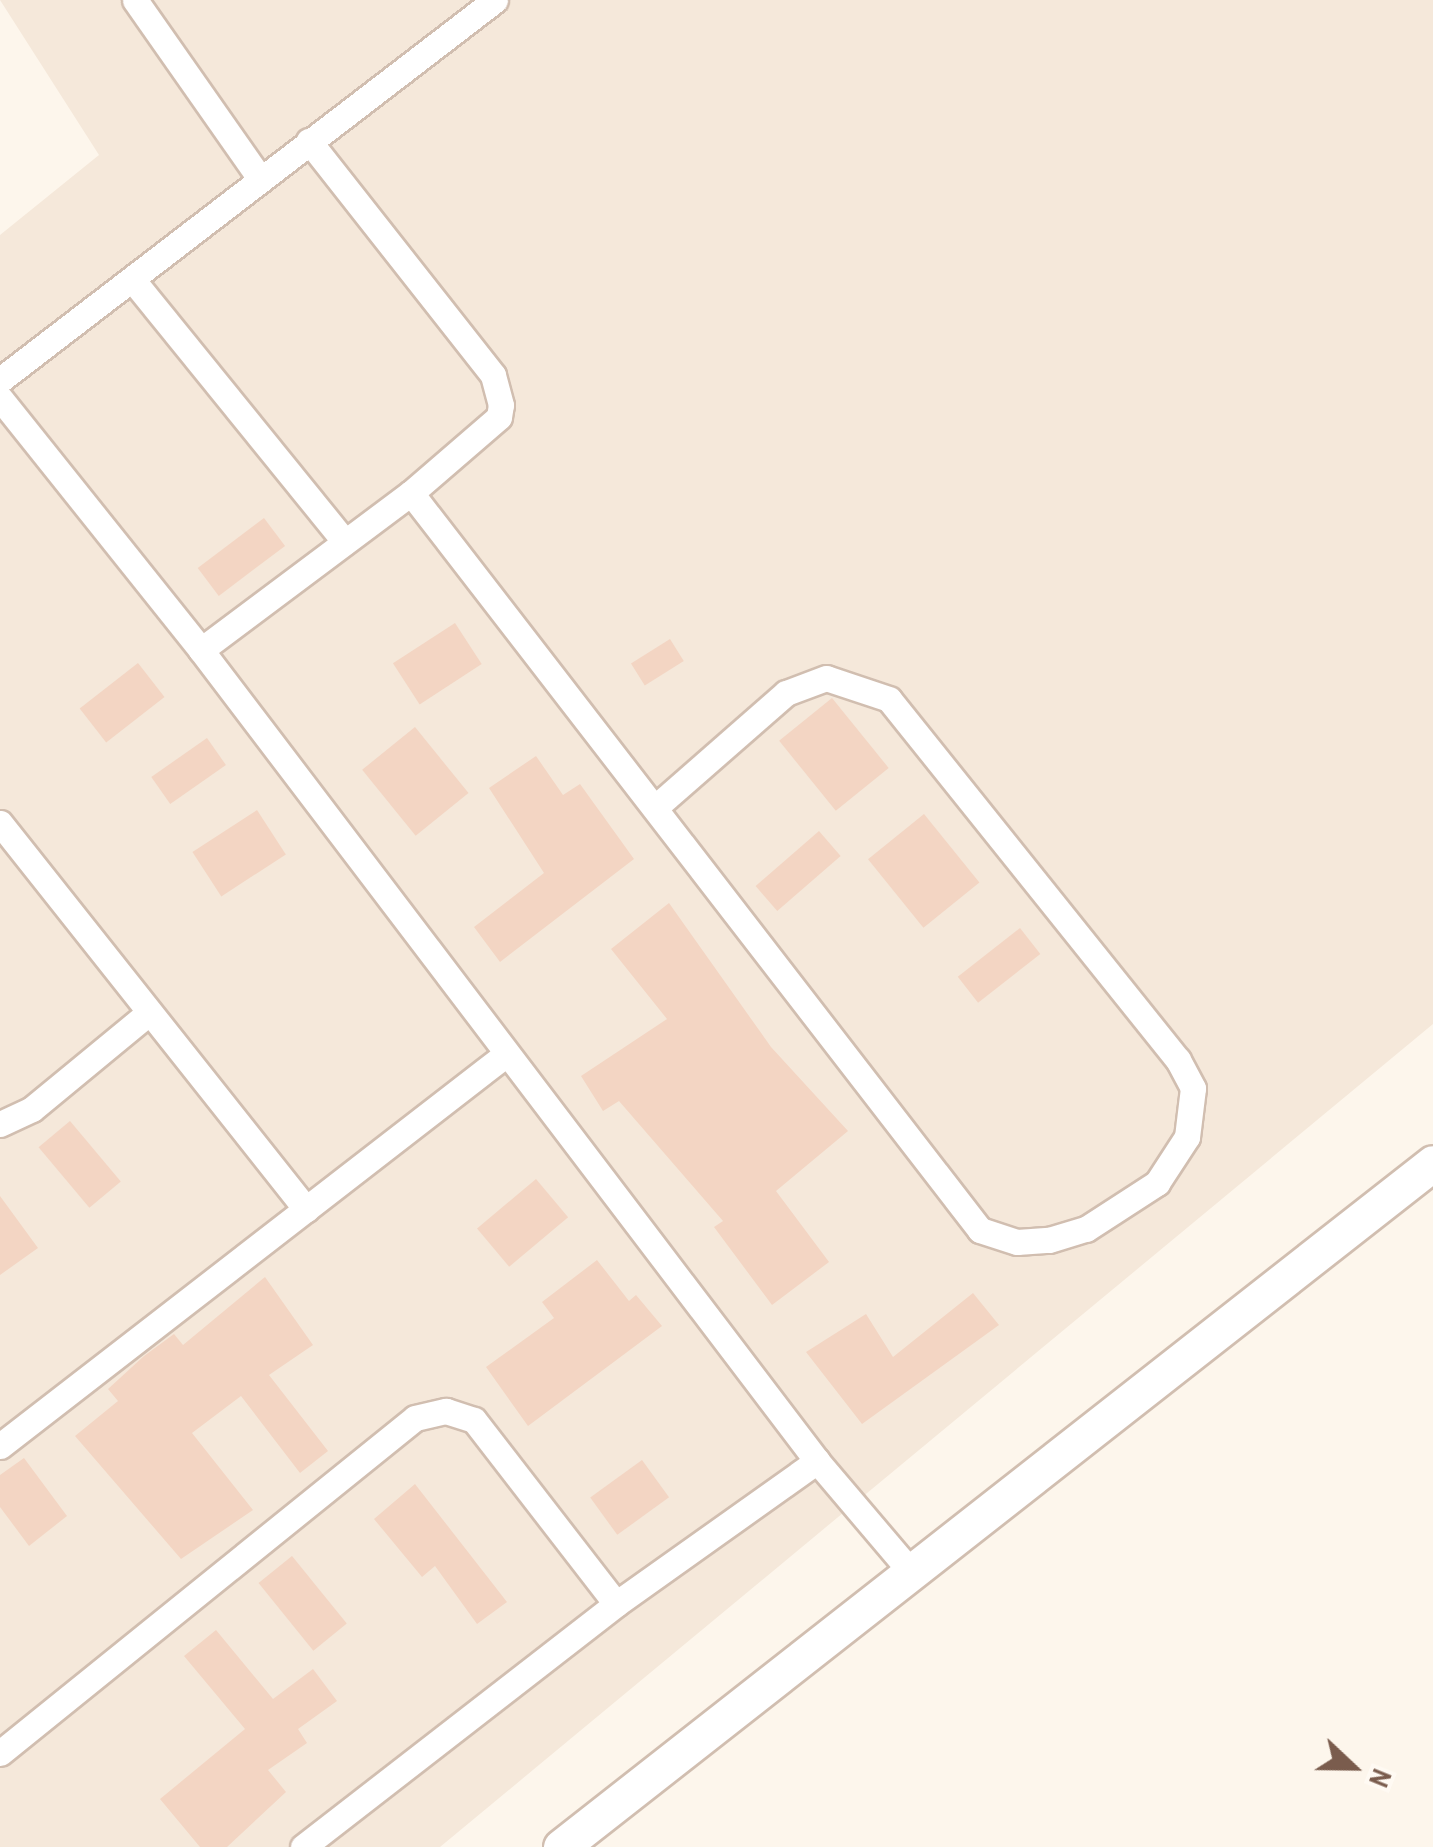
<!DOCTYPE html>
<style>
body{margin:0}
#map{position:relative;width:1433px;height:1847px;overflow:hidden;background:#fdf6ec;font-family:"Archivo Narrow",sans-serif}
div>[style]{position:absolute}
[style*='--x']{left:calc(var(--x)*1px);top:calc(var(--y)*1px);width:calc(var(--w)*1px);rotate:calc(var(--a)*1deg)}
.residential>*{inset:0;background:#f5e8da}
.building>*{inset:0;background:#f3d5c3;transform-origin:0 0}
.roads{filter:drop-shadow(2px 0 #d1beb0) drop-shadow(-2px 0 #d1beb0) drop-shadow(0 2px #d1beb0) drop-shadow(0 -2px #d1beb0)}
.street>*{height:25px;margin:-12.5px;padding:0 12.5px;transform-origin:12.5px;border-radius:12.5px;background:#fff}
.secondary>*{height:35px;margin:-17.5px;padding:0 17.5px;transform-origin:17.5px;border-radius:17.5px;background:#fff}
span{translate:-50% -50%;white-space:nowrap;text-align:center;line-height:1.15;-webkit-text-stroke:8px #fffaf3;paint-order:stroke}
.north{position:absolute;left:1303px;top:1717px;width:100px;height:100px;-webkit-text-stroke:8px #fffaf3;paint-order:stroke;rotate:112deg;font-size:28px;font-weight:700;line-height:40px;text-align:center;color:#7a5c4d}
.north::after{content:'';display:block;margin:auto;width:35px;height:45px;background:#7a5c4d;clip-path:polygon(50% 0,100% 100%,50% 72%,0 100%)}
</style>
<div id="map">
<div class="residential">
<div style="clip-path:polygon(0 0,1433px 0,1433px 1024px,440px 1847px,0 1847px,0 235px,99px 155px)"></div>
</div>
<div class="building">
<div style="left:264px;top:518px;width:35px;height:83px;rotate:53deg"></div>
<div style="left:455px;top:623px;width:49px;height:74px;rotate:57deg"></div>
<div style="left:670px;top:639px;width:26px;height:46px;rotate:58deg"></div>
<div style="left:138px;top:663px;width:43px;height:74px;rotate:52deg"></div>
<div style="left:832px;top:698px;width:90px;height:68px;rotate:51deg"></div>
<div style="left:415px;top:727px;width:85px;height:68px;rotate:51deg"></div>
<div style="left:207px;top:738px;width:33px;height:68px;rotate:55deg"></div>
<div style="clip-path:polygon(536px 756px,563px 795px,580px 784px,634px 859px,500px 962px,474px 927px,544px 873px,489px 788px)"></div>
<div style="left:257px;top:810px;width:53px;height:77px;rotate:57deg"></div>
<div style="left:924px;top:814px;width:88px;height:72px;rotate:51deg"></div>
<div style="left:819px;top:831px;width:33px;height:84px;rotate:49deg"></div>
<div style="clip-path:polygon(669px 903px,771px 1047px,848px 1131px,776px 1191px,829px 1262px,772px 1305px,714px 1227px,723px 1221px,619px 1101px,603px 1111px,581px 1076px,667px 1019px,611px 949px)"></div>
<div style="left:1020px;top:928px;width:33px;height:79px;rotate:52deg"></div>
<div style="left:70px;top:1121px;width:79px;height:41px;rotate:50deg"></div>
<div style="left:536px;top:1179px;width:50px;height:77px;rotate:50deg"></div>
<div style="clip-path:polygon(0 1196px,38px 1248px,0 1275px)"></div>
<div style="clip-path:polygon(597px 1260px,629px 1301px,636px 1295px,662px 1326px,528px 1426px,486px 1367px,554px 1318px,542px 1302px)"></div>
<div style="clip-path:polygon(265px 1277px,313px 1345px,269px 1375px,328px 1451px,300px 1473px,241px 1396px,192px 1433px,253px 1510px,181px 1559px,75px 1436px,118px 1401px,108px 1389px,144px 1356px,174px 1334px,183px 1345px)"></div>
<div style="clip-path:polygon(973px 1293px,999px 1325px,862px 1424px,806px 1352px,866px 1314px,893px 1357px)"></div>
<div style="clip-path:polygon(24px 1458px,67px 1516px,29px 1546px,0 1507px,0 1475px)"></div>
<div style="left:642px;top:1460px;width:46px;height:64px;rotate:54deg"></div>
<div style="clip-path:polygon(415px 1484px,507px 1602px,477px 1624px,435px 1566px,422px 1577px,374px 1519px)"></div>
<div style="left:292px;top:1556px;width:87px;height:43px;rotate:51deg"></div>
<div style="clip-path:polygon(216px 1630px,273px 1699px,313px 1669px,337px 1701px,298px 1729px,307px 1743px,268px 1770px,286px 1792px,227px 1847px,200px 1847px,160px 1799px,245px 1729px,184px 1656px)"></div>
</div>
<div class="roads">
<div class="street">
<div style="--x:135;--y:0;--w:216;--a:55"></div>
<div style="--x:132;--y:279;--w:338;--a:51"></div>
<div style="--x:0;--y:380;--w:624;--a:-37.51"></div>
<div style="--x:0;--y:398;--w:322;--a:51.4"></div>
<div style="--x:201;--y:650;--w:1018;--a:52.78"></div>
<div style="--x:817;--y:1461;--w:145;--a:49.7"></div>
<div style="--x:411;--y:493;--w:931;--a:52.33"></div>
<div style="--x:980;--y:1230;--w:39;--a:18"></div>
<div style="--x:1017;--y:1242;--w:32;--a:-4"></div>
<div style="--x:1049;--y:1240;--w:39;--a:-17"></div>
<div style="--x:1086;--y:1229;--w:85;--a:-32.9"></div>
<div style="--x:1157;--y:1183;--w:55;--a:-56.9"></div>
<div style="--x:1187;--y:1137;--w:49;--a:-83"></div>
<div style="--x:1193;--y:1088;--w:32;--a:-118"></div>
<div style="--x:1178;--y:1060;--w:462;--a:-128.7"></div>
<div style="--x:889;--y:699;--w:66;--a:-161.6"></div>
<div style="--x:826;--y:678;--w:43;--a:159.4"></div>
<div style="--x:786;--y:693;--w:173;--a:138.8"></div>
<div style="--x:201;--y:650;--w:262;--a:-36.8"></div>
<div style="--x:411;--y:493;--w:116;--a:-40.8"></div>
<div style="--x:499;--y:417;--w:12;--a:-81"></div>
<div style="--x:501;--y:405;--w:31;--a:-105"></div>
<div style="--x:493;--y:375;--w:298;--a:-128.2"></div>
<div style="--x:0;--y:823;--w:493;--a:51.6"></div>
<div style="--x:0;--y:1124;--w:35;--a:-25"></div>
<div style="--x:32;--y:1109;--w:148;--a:-39.5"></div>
<div style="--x:0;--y:1446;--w:639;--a:-37.75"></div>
<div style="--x:0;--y:1753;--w:533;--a:-38.91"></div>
<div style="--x:415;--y:1418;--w:32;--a:-13"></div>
<div style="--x:446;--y:1411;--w:29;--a:18"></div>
<div style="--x:474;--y:1420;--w:232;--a:52.3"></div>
<div style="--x:303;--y:1847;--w:396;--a:-37.8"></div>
<div style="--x:616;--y:1604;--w:247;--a:-35.4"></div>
</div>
<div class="secondary">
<div style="--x:561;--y:1847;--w:1108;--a:-38.11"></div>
</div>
</div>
<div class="north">N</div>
</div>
